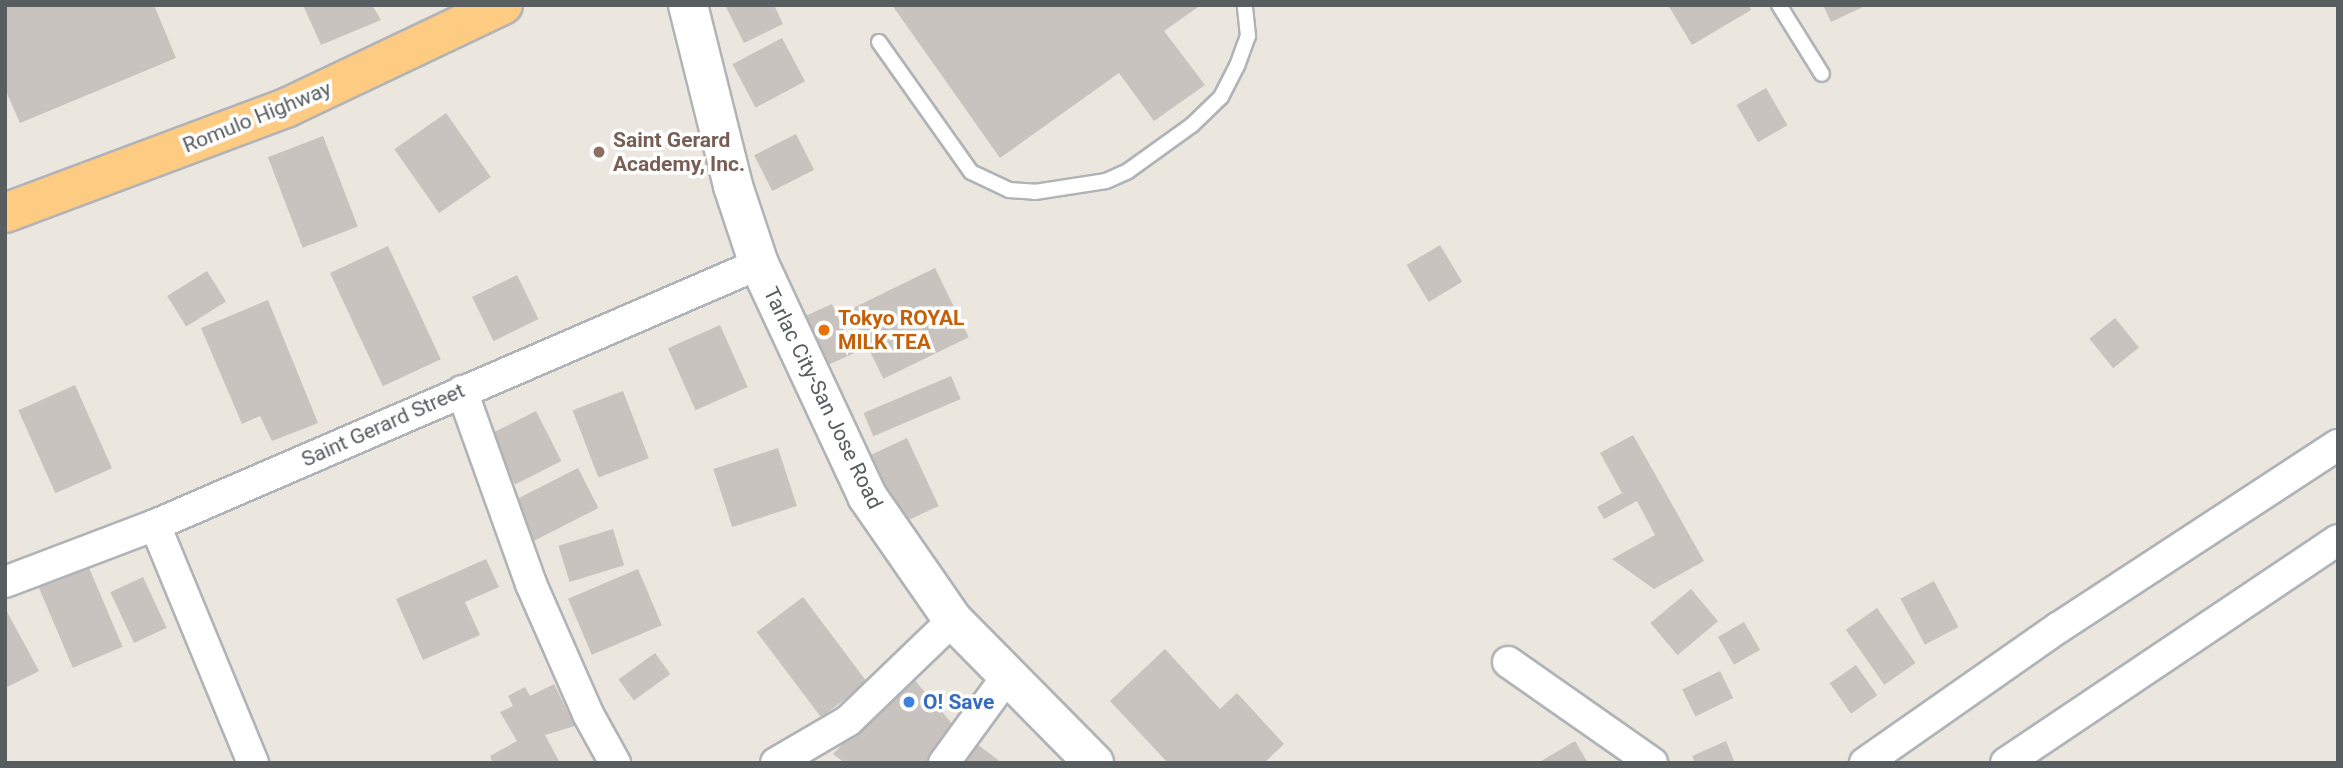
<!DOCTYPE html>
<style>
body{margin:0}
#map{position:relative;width:2343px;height:768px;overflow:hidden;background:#ebe6de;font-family:Roboto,sans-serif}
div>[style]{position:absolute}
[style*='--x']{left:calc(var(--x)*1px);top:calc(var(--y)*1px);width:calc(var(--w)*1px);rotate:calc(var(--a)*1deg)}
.building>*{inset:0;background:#c8c3be;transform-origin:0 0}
.roads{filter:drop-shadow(2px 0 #b0b3b7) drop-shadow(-2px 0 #b0b3b7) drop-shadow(0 2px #b0b3b7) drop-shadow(0 -2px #b0b3b7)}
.lane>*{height:14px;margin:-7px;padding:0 7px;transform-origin:7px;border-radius:7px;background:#fff}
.street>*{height:30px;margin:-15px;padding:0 15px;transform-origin:15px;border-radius:15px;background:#fff}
.secondary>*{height:38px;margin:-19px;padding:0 19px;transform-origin:19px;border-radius:19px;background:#fff}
.highway>*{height:38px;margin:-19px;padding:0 19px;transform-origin:19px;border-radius:19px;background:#fecb83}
.dots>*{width:19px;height:19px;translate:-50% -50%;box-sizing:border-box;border:4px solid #fff;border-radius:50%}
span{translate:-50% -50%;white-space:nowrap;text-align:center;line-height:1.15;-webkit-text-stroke:7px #fff;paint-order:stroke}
.street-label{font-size:21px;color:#585d60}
.education-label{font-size:21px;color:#785e54;font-weight:700}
.left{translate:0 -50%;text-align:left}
.food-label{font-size:21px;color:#c56008;font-weight:700}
.shop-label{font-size:21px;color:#366cbe;font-weight:700}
.frame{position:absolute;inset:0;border:7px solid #585d60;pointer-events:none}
</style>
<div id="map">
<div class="building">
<div style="clip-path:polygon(5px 5px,154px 5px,176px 58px,20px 123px,5px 89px)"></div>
<div style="clip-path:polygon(303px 5px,372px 5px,381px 20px,321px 45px)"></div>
<div style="clip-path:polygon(725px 5px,774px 5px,783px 24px,744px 43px)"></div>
<div style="clip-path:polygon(892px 5px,1201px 5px,1164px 31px,1205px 85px,1154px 121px,1119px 73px,1000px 158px)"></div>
<div style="clip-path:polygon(1668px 5px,1749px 5px,1751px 10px,1692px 45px)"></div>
<div style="clip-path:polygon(1823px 5px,1867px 5px,1831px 22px)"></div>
<div style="left:782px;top:38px;width:49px;height:56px;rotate:62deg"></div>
<div style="left:1766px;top:88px;width:43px;height:34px;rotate:60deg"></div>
<div style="left:446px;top:113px;width:78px;height:63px;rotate:55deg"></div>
<div style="left:796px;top:134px;width:40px;height:47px;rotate:63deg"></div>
<div style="left:323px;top:136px;width:97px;height:59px;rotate:69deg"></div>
<div style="left:1440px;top:245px;width:43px;height:39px;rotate:59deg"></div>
<div style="left:388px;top:246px;width:125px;height:64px;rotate:65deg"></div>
<div style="left:935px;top:268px;width:77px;height:95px;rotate:64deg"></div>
<div style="left:207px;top:271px;width:36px;height:47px;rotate:58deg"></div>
<div style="left:517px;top:275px;width:49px;height:50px;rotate:64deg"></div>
<div style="clip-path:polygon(268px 300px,318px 423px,272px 441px,260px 416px,242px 424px,201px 328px)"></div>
<div style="left:832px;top:304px;width:54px;height:36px;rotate:66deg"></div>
<div style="left:2115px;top:318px;width:38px;height:33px;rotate:51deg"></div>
<div style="left:720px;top:325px;width:68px;height:57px;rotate:66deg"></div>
<div style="left:951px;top:376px;width:25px;height:95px;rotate:67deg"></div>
<div style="left:75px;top:385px;width:91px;height:62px;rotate:66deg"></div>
<div style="left:623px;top:391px;width:72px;height:54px;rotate:69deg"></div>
<div style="left:536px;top:411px;width:56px;height:52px;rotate:63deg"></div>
<div style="clip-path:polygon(1633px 435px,1704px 561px,1654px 589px,1612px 559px,1655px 535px,1637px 501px,1604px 519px,1597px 507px,1622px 493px,1600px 453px)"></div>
<div style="left:907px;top:438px;width:75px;height:52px;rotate:65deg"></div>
<div style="left:778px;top:448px;width:61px;height:68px;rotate:72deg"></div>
<div style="left:578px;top:468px;width:45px;height:76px;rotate:63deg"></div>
<div style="left:613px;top:529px;width:38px;height:57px;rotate:73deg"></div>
<div style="clip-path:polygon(486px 559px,499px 587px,465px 602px,480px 635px,423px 660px,396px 599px)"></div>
<div style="left:87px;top:563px;width:91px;height:54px;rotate:67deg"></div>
<div style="left:638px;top:569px;width:61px;height:76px;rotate:67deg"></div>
<div style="left:143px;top:577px;width:56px;height:36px;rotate:65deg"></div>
<div style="left:1934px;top:581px;width:52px;height:38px;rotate:62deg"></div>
<div style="left:1691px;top:589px;width:42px;height:53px;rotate:50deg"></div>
<div style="left:803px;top:597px;width:107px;height:58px;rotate:53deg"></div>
<div style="clip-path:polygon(5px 608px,39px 671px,5px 688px)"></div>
<div style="left:1877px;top:608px;width:67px;height:38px;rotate:55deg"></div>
<div style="left:1744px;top:622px;width:32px;height:30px;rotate:60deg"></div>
<div style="clip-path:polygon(1165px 649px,1220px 709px,1237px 693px,1284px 744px,1264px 763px,1168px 763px,1110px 701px)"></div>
<div style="left:655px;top:653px;width:26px;height:45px;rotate:54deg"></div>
<div style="left:1856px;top:665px;width:37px;height:32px;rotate:55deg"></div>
<div style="left:1720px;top:671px;width:30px;height:42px;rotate:64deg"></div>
<div style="clip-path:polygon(911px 676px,956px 728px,932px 763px,845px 763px,833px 754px)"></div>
<div style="clip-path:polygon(554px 684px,575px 726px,545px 735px,560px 763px,493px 763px,490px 756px,517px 741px,500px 712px,513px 706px,508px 696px,525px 687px,530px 696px)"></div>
<div style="clip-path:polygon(1575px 741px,1588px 763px,1538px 763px)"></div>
<div style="clip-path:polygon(1726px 741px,1735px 763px,1695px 763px,1692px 756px)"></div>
<div style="clip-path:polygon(977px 744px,1002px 763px,963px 763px)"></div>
</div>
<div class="roads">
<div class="lane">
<div style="--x:1779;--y:5;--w:81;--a:58.1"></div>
<div style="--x:879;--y:42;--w:159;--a:54.7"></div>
<div style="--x:971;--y:172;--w:42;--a:25.3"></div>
<div style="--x:1009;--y:190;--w:26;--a:4"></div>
<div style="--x:1035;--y:192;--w:72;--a:-8.8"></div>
<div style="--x:1106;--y:181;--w:24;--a:-24"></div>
<div style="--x:1128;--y:171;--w:79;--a:-35.7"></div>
<div style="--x:1192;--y:125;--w:40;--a:-44"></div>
<div style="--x:1221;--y:97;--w:35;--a:-63"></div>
<div style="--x:1237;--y:66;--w:32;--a:-70"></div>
<div style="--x:1248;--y:36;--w:31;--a:-96"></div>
</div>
<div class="street">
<div style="--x:462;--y:391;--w:205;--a:70.3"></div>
<div style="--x:531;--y:584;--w:142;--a:66.3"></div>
<div style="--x:588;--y:714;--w:56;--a:61.1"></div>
<div style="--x:155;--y:525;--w:257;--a:67.6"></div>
<div style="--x:5;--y:582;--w:160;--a:-20.8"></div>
<div style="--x:155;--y:525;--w:658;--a:-23.37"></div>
<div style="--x:1508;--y:662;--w:176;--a:35"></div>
<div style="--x:776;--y:763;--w:83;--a:-30.3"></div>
<div style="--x:848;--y:721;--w:146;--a:-43.9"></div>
<div style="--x:944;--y:763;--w:105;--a:-53.9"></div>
<div style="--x:1865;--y:763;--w:236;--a:-35"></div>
<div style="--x:2058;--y:628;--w:334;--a:-33.2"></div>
<div style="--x:2006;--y:763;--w:400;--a:-33.9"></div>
</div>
<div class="secondary">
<div style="--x:688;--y:5;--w:187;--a:76"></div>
<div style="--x:733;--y:186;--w:82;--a:71.6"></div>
<div style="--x:759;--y:264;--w:256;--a:65"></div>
<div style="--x:867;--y:496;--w:151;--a:55.3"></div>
<div style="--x:953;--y:620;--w:201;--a:45.4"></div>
</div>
<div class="highway">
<div style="--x:5;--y:213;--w:300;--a:-20.5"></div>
<div style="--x:286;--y:108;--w:240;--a:-25.4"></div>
</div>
</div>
<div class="dots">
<div style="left:599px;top:152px;background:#8d6e63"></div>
<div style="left:824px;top:330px;background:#e8710a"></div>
<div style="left:909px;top:702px;background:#3f7fe0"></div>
</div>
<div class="street-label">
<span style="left:257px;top:117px;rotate:-22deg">Romulo Highway</span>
<span style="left:823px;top:398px;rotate:64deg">Tarlac City-San Jose Road</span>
<span style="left:383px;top:425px;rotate:-24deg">Saint Gerard Street</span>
</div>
<div class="education-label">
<span class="left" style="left:613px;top:152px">Saint Gerard<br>Academy, Inc.</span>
</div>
<div class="food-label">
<span class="left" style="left:838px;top:330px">Tokyo ROYAL<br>MILK TEA</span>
</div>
<div class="shop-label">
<span class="left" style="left:923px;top:702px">O! Save</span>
</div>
<div class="frame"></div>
</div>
